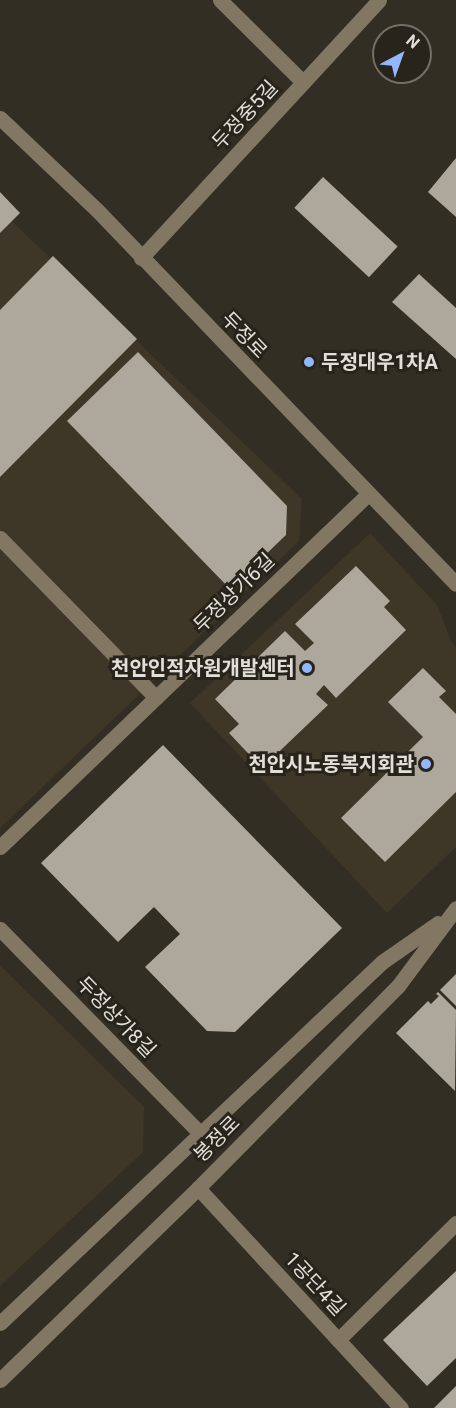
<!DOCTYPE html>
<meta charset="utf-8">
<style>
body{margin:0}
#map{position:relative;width:456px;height:1408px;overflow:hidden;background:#332e24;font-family:Roboto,"Noto Sans KR",sans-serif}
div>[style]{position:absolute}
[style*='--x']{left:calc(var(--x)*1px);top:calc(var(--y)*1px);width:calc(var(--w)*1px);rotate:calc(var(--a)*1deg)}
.built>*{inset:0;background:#3e3626}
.building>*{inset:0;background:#ada79c;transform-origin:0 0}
.minor>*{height:15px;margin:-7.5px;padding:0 7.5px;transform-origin:7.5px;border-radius:7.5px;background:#827763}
.dots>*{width:16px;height:16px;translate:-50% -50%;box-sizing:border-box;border:3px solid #29241b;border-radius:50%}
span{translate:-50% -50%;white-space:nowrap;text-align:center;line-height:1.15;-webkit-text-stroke:6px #29241b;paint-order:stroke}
.street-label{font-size:20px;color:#e2dfd9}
.poi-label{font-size:20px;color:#e2dfd9;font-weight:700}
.left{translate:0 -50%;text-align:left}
.right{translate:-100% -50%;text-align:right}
.north{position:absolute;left:372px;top:24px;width:60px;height:60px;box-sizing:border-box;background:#29241b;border:2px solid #736f67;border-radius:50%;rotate:41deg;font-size:16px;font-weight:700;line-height:24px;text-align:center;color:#e2dfd9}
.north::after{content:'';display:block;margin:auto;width:21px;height:27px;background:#93b7fd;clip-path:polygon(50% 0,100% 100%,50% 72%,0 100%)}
</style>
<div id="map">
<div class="built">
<div style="clip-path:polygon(0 210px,302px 499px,299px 541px,0 828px)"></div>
<div style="clip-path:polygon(370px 533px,437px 605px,451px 641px,456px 647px,456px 847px,387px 913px,190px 703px)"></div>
<div style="clip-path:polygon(0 965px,144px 1107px,143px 1152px,0 1286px)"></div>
</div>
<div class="building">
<div style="clip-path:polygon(456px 158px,456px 217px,428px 192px)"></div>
<div style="left:323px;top:177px;width:102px;height:42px;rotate:43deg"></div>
<div style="clip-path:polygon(0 192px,20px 213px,0 233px)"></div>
<div style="clip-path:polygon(53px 256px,137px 339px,0 477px,0 310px)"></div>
<div style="clip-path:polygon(419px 274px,456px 308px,456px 359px,392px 302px)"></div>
<div style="clip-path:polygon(138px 352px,287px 506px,286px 535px,230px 589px,67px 421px)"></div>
<div style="clip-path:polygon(356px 566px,390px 601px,384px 607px,406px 630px,336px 698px,324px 685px,316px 694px,328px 705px,262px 768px,229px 733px,239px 724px,215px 699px,285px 631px,305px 651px,314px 643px,295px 624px)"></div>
<div style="clip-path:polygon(423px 668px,446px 691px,439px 697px,456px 714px,456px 792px,385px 862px,341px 818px,423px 737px,388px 702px)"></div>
<div style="clip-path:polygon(163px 745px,342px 928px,235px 1032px,207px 1031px,145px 967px,180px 934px,154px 907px,118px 942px,41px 863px)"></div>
<div style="clip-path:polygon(456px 974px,456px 1006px,440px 990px)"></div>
<div style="clip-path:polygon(438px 992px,456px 1010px,455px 1091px,396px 1033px,428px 1001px,431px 1004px,439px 996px,436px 994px)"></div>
<div style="clip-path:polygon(456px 1271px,456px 1358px,427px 1386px,383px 1340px)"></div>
<div style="clip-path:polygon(456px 1386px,456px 1408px,434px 1408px)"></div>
</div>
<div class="minor">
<div style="--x:220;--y:0;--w:117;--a:44.7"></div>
<div style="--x:0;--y:118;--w:134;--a:43.5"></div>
<div style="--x:97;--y:210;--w:518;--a:46.17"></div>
<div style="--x:141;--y:258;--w:351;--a:-47.3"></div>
<div style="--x:0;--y:538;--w:223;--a:45.7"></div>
<div style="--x:0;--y:847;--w:509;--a:-43.8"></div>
<div style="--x:0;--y:929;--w:287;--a:45.6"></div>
<div style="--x:198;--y:1188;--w:299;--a:47.3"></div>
<div style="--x:0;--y:1323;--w:526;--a:-43.38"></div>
<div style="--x:382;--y:962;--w:68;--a:-34.9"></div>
<div style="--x:338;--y:1340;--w:166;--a:-44.8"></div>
<div style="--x:0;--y:1380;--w:276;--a:-44.1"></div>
<div style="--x:198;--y:1188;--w:284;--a:-45.3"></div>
<div style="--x:398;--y:986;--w:97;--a:-53.4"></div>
</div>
<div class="dots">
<div style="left:309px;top:362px;background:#93b7fd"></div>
<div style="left:307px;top:668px;background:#93b7fd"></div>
<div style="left:426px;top:764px;background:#93b7fd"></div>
</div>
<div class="street-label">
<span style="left:245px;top:115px;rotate:-47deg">두정중5길</span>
<span style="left:244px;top:335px;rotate:46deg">두정로</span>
<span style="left:234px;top:593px;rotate:-44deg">두정상가6길</span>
<span style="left:116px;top:1017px;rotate:46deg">두정상가8길</span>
<span style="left:217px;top:1139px;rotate:-45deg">봉정로</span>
<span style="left:315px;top:1284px;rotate:47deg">1공단4길</span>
</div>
<div class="poi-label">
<span class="left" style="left:321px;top:362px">두정대우1차A</span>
<span class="right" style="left:295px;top:668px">천안인적자원개발센터</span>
<span class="right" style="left:414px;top:764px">천안시노동복지회관</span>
</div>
<div class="north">N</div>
</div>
